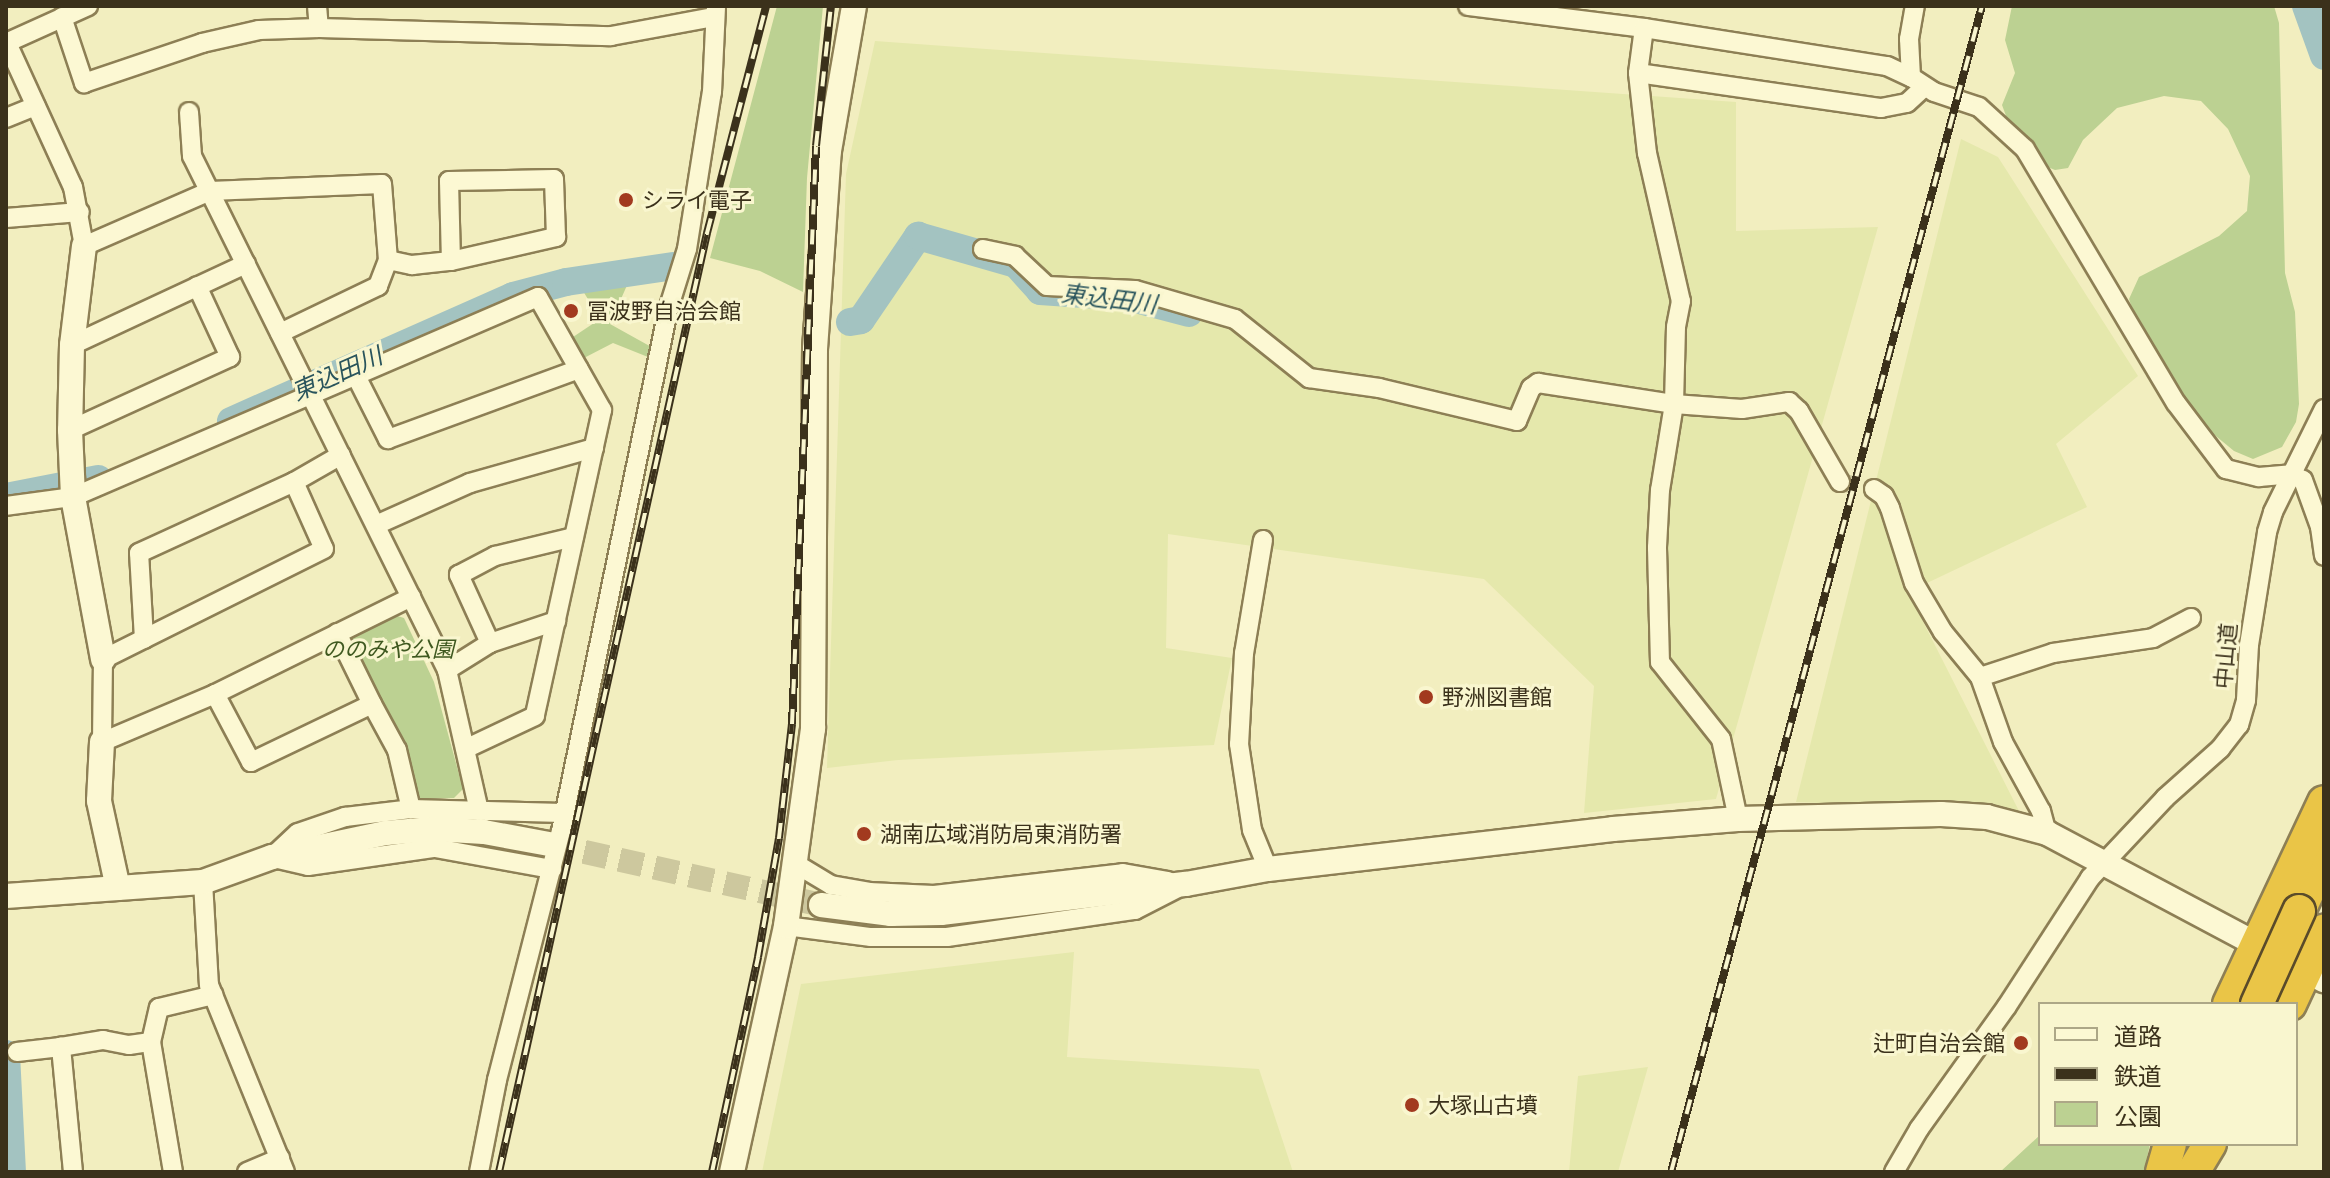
<!DOCTYPE html>
<meta charset="utf-8">
<style>
body{margin:0}
#map{position:relative;width:2330px;height:1178px;overflow:hidden;background:#f2eebf;font-family:"PT Serif","Noto Sans JP",serif}
div>[style]{position:absolute}
[style*='--x']{left:calc(var(--x)*1px);top:calc(var(--y)*1px);width:calc(var(--w)*1px);rotate:calc(var(--a)*1deg)}
.farmland>*{inset:0;background:#e5e8ac}
.green>*{inset:0;background:#bcd192}
.river>*{height:28px;margin:-14px;padding:0 14px;transform-origin:14px;border-radius:14px;background:#a3c3c1}
.street-tunnel>*{height:18px;margin-top:-9px;transform-origin:0;background:repeating-linear-gradient(90deg,#cdc89e 0 18px,transparent 0 27px)}
.secondary-tunnel>*{height:24px;margin-top:-12px;transform-origin:0;background:repeating-linear-gradient(90deg,#cdc89e 0 24px,transparent 0 36px)}
.roads{filter:drop-shadow(2px 0 #8d7f55) drop-shadow(-2px 0 #8d7f55) drop-shadow(0 2px #8d7f55) drop-shadow(0 -2px #8d7f55)}
.street>*{height:18px;margin:-9px;padding:0 9px;transform-origin:9px;border-radius:9px;background:#fcf8d3}
.secondary>*{height:24px;margin:-12px;padding:0 12px;transform-origin:12px;border-radius:12px;background:#fcf8d3}
.highway>*{height:32px;margin:-16px;padding:0 16px;transform-origin:16px;border-radius:16px;background:#eac547}
.rail>*{height:8px;margin-top:-4px;transform-origin:0;background:repeating-linear-gradient(90deg,#f9f6cf 0 15px,#3b311b 0 30px);box-sizing:border-box;border-block:2px solid #3b311b}
.bridges{filter:drop-shadow(2px 0 #5a4b2a) drop-shadow(-2px 0 #5a4b2a) drop-shadow(0 2px #5a4b2a) drop-shadow(0 -2px #5a4b2a)}
.highway-bridge>*{height:32px;margin:-16px;padding:0 16px;transform-origin:16px;border-radius:16px;background:#eac547}
.dots>*{width:22px;height:22px;translate:-50% -50%;box-sizing:border-box;border:4px solid #f9f6cf;border-radius:50%}
span{translate:-50% -50%;white-space:nowrap;text-align:center;line-height:1.15;-webkit-text-stroke:6px #f9f6cf;paint-order:stroke}
.poi-label{font-size:22px;color:#3b311b}
.left{translate:0 -50%;text-align:left}
.right{translate:-100% -50%;text-align:right}
.park-label{font-size:22px;color:#3f5920;font-style:italic}
.street-label{font-size:22px;color:#3b311b}
.water-label{font-size:24px;color:#29545c;font-style:italic}
.frame{position:absolute;inset:0;border:8px solid #3b311b;pointer-events:none}
.legend{position:absolute;left:2038px;top:1002px;width:260px;height:144px;box-sizing:border-box;background:#f9f6cf;border:2px solid #ada787;margin:0;padding:10px 14px;list-style:none;font-size:24px;color:#3b311b}
.legend li{display:flex;align-items:center;gap:16px;height:40px}
.legend b{width:40px;border:2px solid #ada787}
</style>
<div id="map">
<div class="farmland">
<div style="clip-path:polygon(875px 41px,1736px 102px,1736px 231px,1878px 227px,1716px 799px,1584px 813px,1594px 686px,1484px 579px,1168px 534px,1166px 648px,1232px 658px,1214px 745px,898px 760px,827px 768px,846px 174px)"></div>
<div style="clip-path:polygon(1961px 139px,1998px 157px,2138px 376px,2056px 444px,2087px 507px,1908px 592px,2019px 811px,1796px 802px)"></div>
<div style="clip-path:polygon(1074px 952px,1067px 1057px,1259px 1069px,1293px 1172px,762px 1172px,801px 984px)"></div>
<div style="clip-path:polygon(1648px 1067px,1618px 1172px,1569px 1172px,1578px 1076px)"></div>
</div>
<div class="green">
<div style="clip-path:polygon(777px 6px,823px 6px,807px 178px,803px 292px,760px 271px,710px 258px)"></div>
<div style="clip-path:polygon(2012px 6px,2274px 6px,2279px 23px,2285px 273px,2295px 312px,2299px 404px,2296px 422px,2282px 447px,2253px 459px,2234px 451px,2211px 432px,2188px 404px,2139px 329px,2129px 299px,2139px 277px,2219px 236px,2247px 211px,2250px 176px,2228px 129px,2201px 101px,2164px 96px,2117px 108px,2083px 140px,2068px 168px,2055px 170px,2021px 156px,2002px 105px,2015px 73px,2005px 40px)"></div>
<div style="clip-path:polygon(628px 283px,610px 324px,655px 349px,648px 357px,613px 343px,582px 359px,570px 339px,600px 319px,583px 291px)"></div>
<div style="clip-path:polygon(394px 615px,404px 618px,434px 682px,463px 789px,454px 798px,418px 799px,409px 791px,349px 646px,352px 637px)"></div>
<div style="clip-path:polygon(2040px 1135px,2040px 1144px,2150px 1144px,2144px 1172px,2000px 1172px)"></div>
</div>
<div class="river">
<div style="--x:2306;--y:6;--w:53;--a:70.2"></div>
<div style="--x:850;--y:322;--w:11;--a:-10"></div>
<div style="--x:861;--y:320;--w:102;--a:-55.8"></div>
<div style="--x:918;--y:236;--w:102;--a:15.9"></div>
<div style="--x:1016;--y:264;--w:36;--a:48"></div>
<div style="--x:1040;--y:291;--w:88;--a:3.9"></div>
<div style="--x:1128;--y:297;--w:63;--a:14.7"></div>
<div style="--x:231;--y:421;--w:308;--a:-23.9"></div>
<div style="--x:513;--y:296;--w:55;--a:-14.8"></div>
<div style="--x:566;--y:282;--w:108;--a:-8.5"></div>
<div style="--x:6;--y:497;--w:94;--a:-11.1"></div>
<div style="--x:6;--y:1054;--w:118;--a:87.1"></div>
</div>
<div class="street-tunnel">
<div style="--x:1840;--y:482;--w:35;--a:12"></div>
</div>
<div class="secondary-tunnel">
<div style="--x:549;--y:844;--w:279;--a:12.6"></div>
</div>
<div class="roads">
<div class="street">
<div style="--x:317;--y:6;--w:22;--a:85"></div>
<div style="--x:1468;--y:6;--w:177;--a:7.1"></div>
<div style="--x:1644;--y:28;--w:246;--a:8.9"></div>
<div style="--x:1887;--y:66;--w:26;--a:25"></div>
<div style="--x:1911;--y:77;--w:27;--a:33"></div>
<div style="--x:1934;--y:92;--w:47;--a:18.4"></div>
<div style="--x:1979;--y:107;--w:62;--a:42.4"></div>
<div style="--x:2025;--y:149;--w:295;--a:59.3"></div>
<div style="--x:2176;--y:403;--w:83;--a:52.9"></div>
<div style="--x:2226;--y:469;--w:34;--a:14"></div>
<div style="--x:2259;--y:477;--w:32;--a:-5"></div>
<div style="--x:2291;--y:474;--w:13;--a:27"></div>
<div style="--x:2303;--y:480;--w:50;--a:70.1"></div>
<div style="--x:2320;--y:527;--w:29;--a:82"></div>
<div style="--x:62;--y:17;--w:70;--a:71.6"></div>
<div style="--x:84;--y:83;--w:125;--a:-18.7"></div>
<div style="--x:202;--y:43;--w:58;--a:-12.8"></div>
<div style="--x:259;--y:30;--w:60;--a:-1.9"></div>
<div style="--x:319;--y:28;--w:292;--a:1.6"></div>
<div style="--x:611;--y:36;--w:105;--a:-10.5"></div>
<div style="--x:1644;--y:28;--w:45;--a:97.6"></div>
<div style="--x:1638;--y:73;--w:81;--a:83.6"></div>
<div style="--x:1647;--y:153;--w:152;--a:77.1"></div>
<div style="--x:1681;--y:301;--w:26;--a:101"></div>
<div style="--x:1676;--y:327;--w:77;--a:91.5"></div>
<div style="--x:1674;--y:404;--w:87;--a:99.2"></div>
<div style="--x:1660;--y:490;--w:58;--a:93"></div>
<div style="--x:1657;--y:548;--w:114;--a:88.5"></div>
<div style="--x:1660;--y:662;--w:98;--a:51.6"></div>
<div style="--x:1721;--y:739;--w:82;--a:78"></div>
<div style="--x:6;--y:43;--w:90;--a:-24.3"></div>
<div style="--x:7;--y:43;--w:158;--a:65.4"></div>
<div style="--x:73;--y:187;--w:60;--a:79.4"></div>
<div style="--x:84;--y:246;--w:137;--a:-23.6"></div>
<div style="--x:210;--y:191;--w:172;--a:-2.3"></div>
<div style="--x:382;--y:184;--w:76;--a:85.5"></div>
<div style="--x:388;--y:260;--w:25;--a:12"></div>
<div style="--x:412;--y:265;--w:39;--a:-6"></div>
<div style="--x:451;--y:261;--w:108;--a:-12.9"></div>
<div style="--x:556;--y:237;--w:58;--a:-92"></div>
<div style="--x:554;--y:179;--w:105;--a:178.9"></div>
<div style="--x:449;--y:181;--w:80;--a:88.6"></div>
<div style="--x:1638;--y:73;--w:246;--a:8.2"></div>
<div style="--x:1881;--y:108;--w:26;--a:-11"></div>
<div style="--x:1907;--y:103;--w:23;--a:-43"></div>
<div style="--x:1911;--y:77;--w:38;--a:-93"></div>
<div style="--x:1909;--y:39;--w:34;--a:-80"></div>
<div style="--x:189;--y:112;--w:44;--a:86.1"></div>
<div style="--x:192;--y:156;--w:574;--a:63.61"></div>
<div style="--x:447;--y:670;--w:145;--a:77.2"></div>
<div style="--x:6;--y:118;--w:32;--a:-22"></div>
<div style="--x:6;--y:218;--w:74;--a:-4.6"></div>
<div style="--x:983;--y:249;--w:33;--a:12"></div>
<div style="--x:1015;--y:256;--w:44;--a:43.2"></div>
<div style="--x:1047;--y:286;--w:88;--a:2.6"></div>
<div style="--x:1135;--y:290;--w:104;--a:16.2"></div>
<div style="--x:1235;--y:319;--w:95;--a:38.6"></div>
<div style="--x:1309;--y:378;--w:71;--a:8.1"></div>
<div style="--x:1379;--y:388;--w:142;--a:13.4"></div>
<div style="--x:1517;--y:421;--w:36;--a:-67"></div>
<div style="--x:1531;--y:388;--w:9;--a:-36"></div>
<div style="--x:1538;--y:383;--w:138;--a:8.8"></div>
<div style="--x:1674;--y:404;--w:68;--a:4.2"></div>
<div style="--x:1742;--y:409;--w:48;--a:-8.5"></div>
<div style="--x:1789;--y:402;--w:13;--a:42"></div>
<div style="--x:1799;--y:411;--w:82;--a:60"></div>
<div style="--x:280;--y:333;--w:109;--a:-25.6"></div>
<div style="--x:378;--y:286;--w:28;--a:-69"></div>
<div style="--x:72;--y:345;--w:192;--a:-25"></div>
<div style="--x:355;--y:374;--w:73;--a:63.1"></div>
<div style="--x:388;--y:439;--w:203;--a:-20.1"></div>
<div style="--x:70;--y:430;--w:176;--a:-24.5"></div>
<div style="--x:230;--y:357;--w:78;--a:-114.9"></div>
<div style="--x:294;--y:482;--w:73;--a:65.9"></div>
<div style="--x:324;--y:549;--w:247;--a:153.5"></div>
<div style="--x:103;--y:659;--w:83;--a:90.7"></div>
<div style="--x:102;--y:742;--w:123;--a:-23"></div>
<div style="--x:215;--y:694;--w:219;--a:-26.3"></div>
<div style="--x:1874;--y:489;--w:12;--a:35"></div>
<div style="--x:1884;--y:496;--w:13;--a:63"></div>
<div style="--x:1890;--y:508;--w:79;--a:72.3"></div>
<div style="--x:1914;--y:583;--w:57;--a:59.4"></div>
<div style="--x:1943;--y:632;--w:58;--a:50.6"></div>
<div style="--x:1980;--y:677;--w:69;--a:70.5"></div>
<div style="--x:2003;--y:742;--w:79;--a:61.2"></div>
<div style="--x:2041;--y:811;--w:23;--a:75"></div>
<div style="--x:6;--y:506;--w:68;--a:-7.7"></div>
<div style="--x:73;--y:497;--w:506;--a:-23.27"></div>
<div style="--x:538;--y:297;--w:130;--a:60.5"></div>
<div style="--x:602;--y:410;--w:313;--a:102.4"></div>
<div style="--x:535;--y:716;--w:77;--a:154.8"></div>
<div style="--x:376;--y:525;--w:103;--a:-24.1"></div>
<div style="--x:470;--y:483;--w:129;--a:-15.8"></div>
<div style="--x:1263;--y:540;--w:115;--a:99.5"></div>
<div style="--x:1244;--y:653;--w:91;--a:93.1"></div>
<div style="--x:1239;--y:744;--w:87;--a:81.4"></div>
<div style="--x:1252;--y:830;--w:42;--a:67.7"></div>
<div style="--x:144;--y:639;--w:86;--a:-93.3"></div>
<div style="--x:139;--y:553;--w:170;--a:-24.6"></div>
<div style="--x:294;--y:482;--w:54;--a:-29.9"></div>
<div style="--x:490;--y:643;--w:75;--a:-114.5"></div>
<div style="--x:459;--y:575;--w:41;--a:-27.8"></div>
<div style="--x:495;--y:556;--w:81;--a:-13.5"></div>
<div style="--x:447;--y:670;--w:51;--a:-32.1"></div>
<div style="--x:490;--y:643;--w:70;--a:-18.4"></div>
<div style="--x:1980;--y:677;--w:77;--a:-18.2"></div>
<div style="--x:2053;--y:653;--w:101;--a:-8.5"></div>
<div style="--x:2153;--y:638;--w:43;--a:-27.8"></div>
<div style="--x:215;--y:694;--w:77;--a:62.1"></div>
<div style="--x:251;--y:762;--w:134;--a:-25.6"></div>
<div style="--x:372;--y:704;--w:79;--a:-116.2"></div>
<div style="--x:372;--y:704;--w:52;--a:61.5"></div>
<div style="--x:397;--y:750;--w:61;--a:76.7"></div>
<div style="--x:272;--y:857;--w:35;--a:-43"></div>
<div style="--x:298;--y:833;--w:50;--a:-18.8"></div>
<div style="--x:345;--y:817;--w:66;--a:-6.9"></div>
<div style="--x:411;--y:809;--w:152;--a:1.5"></div>
<div style="--x:278;--y:859;--w:31;--a:13"></div>
<div style="--x:308;--y:866;--w:128;--a:-8.1"></div>
<div style="--x:435;--y:848;--w:119;--a:10.2"></div>
<div style="--x:796;--y:864;--w:41;--a:31"></div>
<div style="--x:831;--y:885;--w:39;--a:10"></div>
<div style="--x:869;--y:892;--w:65;--a:2.6"></div>
<div style="--x:934;--y:895;--w:190;--a:-6.6"></div>
<div style="--x:1123;--y:873;--w:46;--a:10.1"></div>
<div style="--x:203;--y:882;--w:103;--a:86.7"></div>
<div style="--x:209;--y:985;--w:202;--a:67.9"></div>
<div style="--x:786;--y:926;--w:86;--a:7.4"></div>
<div style="--x:871;--y:937;--w:76;--a:0"></div>
<div style="--x:947;--y:937;--w:190;--a:-8.2"></div>
<div style="--x:1135;--y:910;--w:46;--a:-27.1"></div>
<div style="--x:17;--y:1052;--w:44;--a:-6.5"></div>
<div style="--x:73;--y:1172;--w:126;--a:-95.5"></div>
<div style="--x:61;--y:1047;--w:43;--a:-9.5"></div>
<div style="--x:103;--y:1040;--w:26;--a:11"></div>
<div style="--x:129;--y:1045;--w:22;--a:-8"></div>
<div style="--x:173;--y:1172;--w:132;--a:-99.6"></div>
<div style="--x:151;--y:1042;--w:35;--a:-77"></div>
<div style="--x:159;--y:1008;--w:56;--a:-13.5"></div>
<div style="--x:247;--y:1172;--w:36;--a:-23"></div>
<div style="--x:479;--y:1172;--w:94;--a:-78.9"></div>
<div style="--x:497;--y:1080;--w:257;--a:-75.6"></div>
<div style="--x:561;--y:831;--w:532;--a:-78.39"></div>
<div style="--x:668;--y:310;--w:64;--a:-72.7"></div>
<div style="--x:687;--y:249;--w:159;--a:-81"></div>
<div style="--x:712;--y:92;--w:86;--a:-87.3"></div>
<div style="--x:1894;--y:1172;--w:50;--a:-59.8"></div>
<div style="--x:1919;--y:1129;--w:151;--a:-54.4"></div>
<div style="--x:2007;--y:1006;--w:153;--a:-57"></div>
<div style="--x:2090;--y:878;--w:110;--a:-46.8"></div>
<div style="--x:2165;--y:798;--w:74;--a:-41.7"></div>
<div style="--x:2220;--y:749;--w:31;--a:-52"></div>
<div style="--x:2239;--y:725;--w:26;--a:-74"></div>
<div style="--x:2246;--y:700;--w:55;--a:-86.9"></div>
<div style="--x:2249;--y:645;--w:114;--a:-80.9"></div>
<div style="--x:2267;--y:532;--w:21;--a:-73"></div>
<div style="--x:2273;--y:512;--w:115;--a:-63.7"></div>
</div>
<div class="secondary">
<div style="--x:84;--y:246;--w:100;--a:96.9"></div>
<div style="--x:72;--y:345;--w:85;--a:91.3"></div>
<div style="--x:70;--y:430;--w:67;--a:87.4"></div>
<div style="--x:73;--y:497;--w:165;--a:79.5"></div>
<div style="--x:102;--y:742;--w:59;--a:92.9"></div>
<div style="--x:99;--y:801;--w:89;--a:77.7"></div>
<div style="--x:6;--y:896;--w:197;--a:-4.1"></div>
<div style="--x:203;--y:882;--w:73;--a:-19.9"></div>
<div style="--x:272;--y:857;--w:116;--a:-11.9"></div>
<div style="--x:386;--y:833;--w:46;--a:-5"></div>
<div style="--x:432;--y:829;--w:52;--a:3.3"></div>
<div style="--x:484;--y:832;--w:66;--a:10.5"></div>
<div style="--x:821;--y:905;--w:71;--a:7.3"></div>
<div style="--x:891;--y:914;--w:50;--a:-1.1"></div>
<div style="--x:941;--y:913;--w:247;--a:-6.8"></div>
<div style="--x:1186;--y:884;--w:83;--a:-10.4"></div>
<div style="--x:1268;--y:869;--w:347;--a:-6.6"></div>
<div style="--x:1613;--y:829;--w:125;--a:-4.6"></div>
<div style="--x:1738;--y:819;--w:203;--a:-1.4"></div>
<div style="--x:1941;--y:814;--w:46;--a:3.7"></div>
<div style="--x:1987;--y:817;--w:62;--a:14.9"></div>
<div style="--x:2047;--y:833;--w:314;--a:28"></div>
<div style="--x:732;--y:1172;--w:252;--a:-77.6"></div>
<div style="--x:786;--y:926;--w:199;--a:-82.2"></div>
<div style="--x:813;--y:729;--w:380;--a:-89.7"></div>
<div style="--x:815;--y:349;--w:198;--a:-86"></div>
<div style="--x:829;--y:151;--w:147;--a:-80.2"></div>
</div>
<div class="highway">
<div style="--x:2299;--y:911;--w:59;--a:-64.7"></div>
<div style="--x:2229;--y:1004;--w:223;--a:-64.8"></div>
<div style="--x:2290;--y:1004;--w:81;--a:-65"></div>
<div style="--x:2162;--y:1172;--w:29;--a:-74"></div>
<div style="--x:2193;--y:1172;--w:33;--a:-59"></div>
</div>
</div>
<div class="rail">
<div style="--x:499;--y:1172;--w:962;--a:-77.51"></div>
<div style="--x:707;--y:233;--w:235;--a:-75.4"></div>
<div style="--x:712;--y:1172;--w:220;--a:-77.9"></div>
<div style="--x:758;--y:957;--w:121;--a:-80"></div>
<div style="--x:779;--y:838;--w:115;--a:-83.5"></div>
<div style="--x:792;--y:724;--w:578;--a:-87.62"></div>
<div style="--x:816;--y:146;--w:141;--a:-83.9"></div>
<div style="--x:1671;--y:1172;--w:1207;--a:-75.07"></div>
</div>
<div class="bridges">
<div class="highway-bridge">
<div style="--x:2257;--y:1004;--w:102;--a:-65.7"></div>
</div>
</div>
<div class="dots">
<div style="left:626px;top:200px;background:#a23a1f"></div>
<div style="left:571px;top:311px;background:#a23a1f"></div>
<div style="left:1426px;top:697px;background:#a23a1f"></div>
<div style="left:864px;top:834px;background:#a23a1f"></div>
<div style="left:2021px;top:1043px;background:#a23a1f"></div>
<div style="left:1412px;top:1105px;background:#a23a1f"></div>
</div>
<div class="poi-label">
<span class="left" style="left:642px;top:200px">シライ電子</span>
<span class="left" style="left:587px;top:311px">冨波野自治会館</span>
<span class="left" style="left:1442px;top:697px">野洲図書館</span>
<span class="left" style="left:880px;top:834px">湖南広域消防局東消防署</span>
<span class="right" style="left:2005px;top:1043px">辻町自治会館</span>
<span class="left" style="left:1428px;top:1105px">大塚山古墳</span>
</div>
<div class="park-label">
<span style="left:388px;top:649px">ののみや公園</span>
</div>
<div class="street-label">
<span style="left:2225px;top:656px;rotate:-85deg">中山道</span>
</div>
<div class="water-label">
<span style="left:1109px;top:299px;rotate:7deg">東込田川</span>
<span style="left:337px;top:374px;rotate:-24deg">東込田川</span>
</div>
<div class="frame"></div>
<ul class="legend">
<li><b style="height:10px;background:#fcf8d3"></b>道路</li>
<li><b style="height:10px;background:#3b311b"></b>鉄道</li>
<li><b style="height:22px;background:#bcd192"></b>公園</li>
</ul>
</div>
